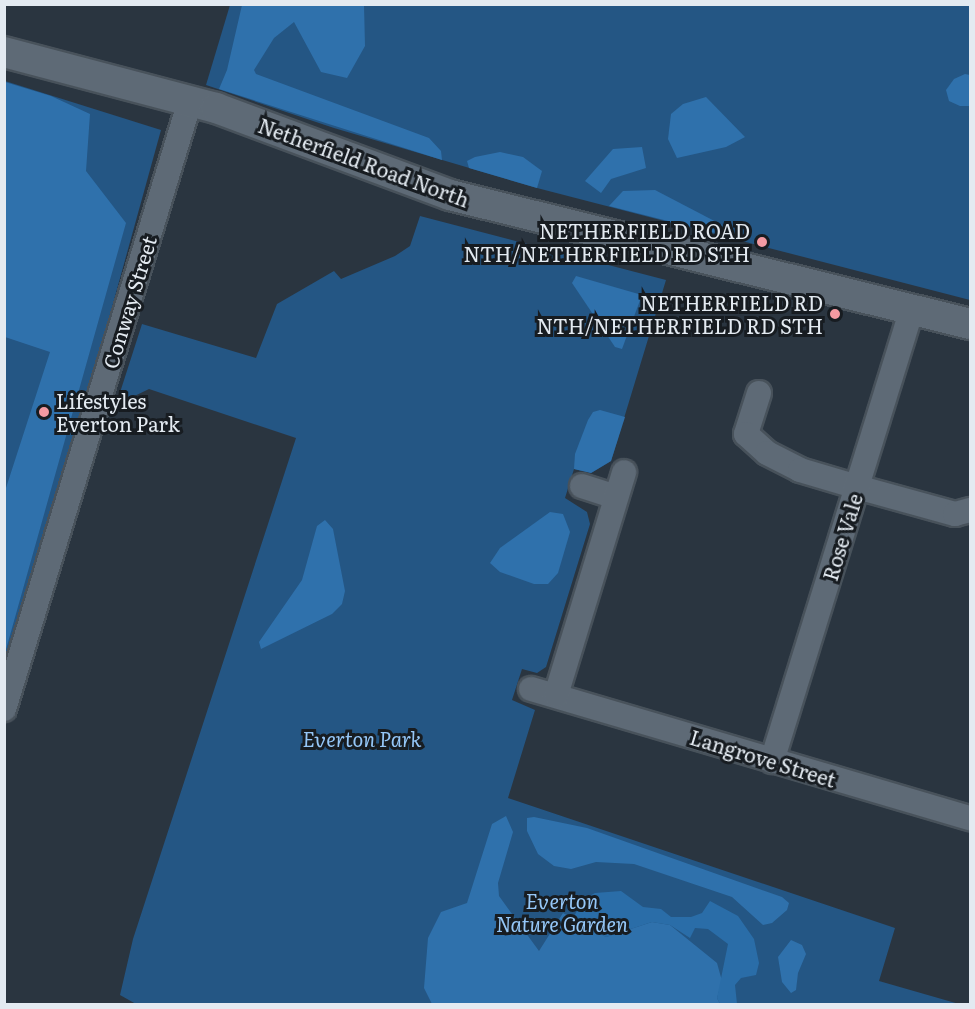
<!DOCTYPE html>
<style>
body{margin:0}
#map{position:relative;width:975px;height:1009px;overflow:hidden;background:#2a3540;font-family:Literata,serif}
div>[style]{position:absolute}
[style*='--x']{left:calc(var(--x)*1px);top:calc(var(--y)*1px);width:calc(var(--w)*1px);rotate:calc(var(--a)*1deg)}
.green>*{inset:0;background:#245684}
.forest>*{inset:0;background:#2f71ac}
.water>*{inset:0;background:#2a6da8}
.roads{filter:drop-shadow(2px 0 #48525b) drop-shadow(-2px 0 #48525b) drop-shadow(0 2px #48525b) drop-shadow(0 -2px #48525b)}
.minor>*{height:24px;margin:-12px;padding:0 12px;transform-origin:12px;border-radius:12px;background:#5e6a76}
.tertiary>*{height:30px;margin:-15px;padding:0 15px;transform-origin:15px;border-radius:15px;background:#5e6a76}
.dots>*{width:16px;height:16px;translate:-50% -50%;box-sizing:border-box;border:3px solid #171c21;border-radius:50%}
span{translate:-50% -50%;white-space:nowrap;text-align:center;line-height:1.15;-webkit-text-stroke:6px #171c21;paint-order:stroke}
.street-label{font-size:20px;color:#e3eaf1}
.poi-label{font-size:20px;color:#e3eaf1}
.right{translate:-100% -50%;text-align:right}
.left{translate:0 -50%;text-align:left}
.park-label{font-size:20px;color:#95c7f8;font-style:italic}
.frame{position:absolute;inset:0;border:6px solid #e3eaf1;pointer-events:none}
</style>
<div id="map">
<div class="green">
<div style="clip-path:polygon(230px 5px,970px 5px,970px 300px,537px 188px,334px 128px,206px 85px)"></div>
<div style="clip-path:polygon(5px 81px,161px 130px,5px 694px)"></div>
<div style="clip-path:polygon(420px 216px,666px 280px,611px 461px,591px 473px,574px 469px,565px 498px,587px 512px,590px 524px,546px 667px,537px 673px,522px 669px,512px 700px,535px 710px,508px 798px,895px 928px,879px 981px,959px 1004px,136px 1004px,120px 995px,133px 939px,296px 438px,149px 389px,116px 405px,142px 324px,256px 358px,277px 304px,334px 271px,341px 279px,395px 256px,410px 246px)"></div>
</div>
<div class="forest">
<div style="clip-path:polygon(242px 5px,364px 5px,365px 46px,347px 78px,321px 72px,294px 22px,274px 38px,254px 70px,256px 74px,429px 138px,441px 151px,442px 160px,219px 89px,227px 70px)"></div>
<div style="clip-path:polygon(965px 74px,970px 75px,970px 106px,960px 106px,949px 101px,946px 90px,954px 79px)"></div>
<div style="clip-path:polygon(5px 82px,51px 96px,90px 114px,86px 171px,126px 223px,5px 653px,5px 491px,50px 352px,5px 337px)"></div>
<div style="clip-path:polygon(706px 97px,745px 137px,726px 147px,677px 158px,668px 139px,671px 114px,683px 104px)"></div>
<div style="clip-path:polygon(642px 147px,646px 168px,611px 179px,601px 193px,585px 181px,613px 149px)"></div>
<div style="clip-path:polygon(500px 152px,523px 157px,542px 171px,537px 188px,469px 168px,467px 161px,475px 157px)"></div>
<div style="clip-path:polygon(655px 190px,724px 226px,719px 234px,609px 206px,623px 191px)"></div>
<div style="clip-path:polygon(576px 276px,642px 295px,622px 349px,615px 347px,572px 283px)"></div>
<div style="clip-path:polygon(600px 410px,625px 417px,611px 461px,591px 473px,574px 469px,575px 454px,588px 420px,593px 412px)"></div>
<div style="clip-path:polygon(550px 512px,563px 514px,570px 532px,558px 573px,548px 584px,534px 584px,500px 572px,490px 563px,500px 548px)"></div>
<div style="clip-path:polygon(325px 520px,333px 529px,345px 591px,342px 604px,332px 614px,261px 649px,259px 642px,302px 580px,317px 526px)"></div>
<div style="clip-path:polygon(506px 816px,513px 832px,498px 883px,499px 896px,539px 951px,563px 913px,606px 937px,652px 922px,670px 925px,717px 963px,722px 981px,717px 998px,720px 1004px,432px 1004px,424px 988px,428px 938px,441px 912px,467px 903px,492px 824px)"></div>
<div style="clip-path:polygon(534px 817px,587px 828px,782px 897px,789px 903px,787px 910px,772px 923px,763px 925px,732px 897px,634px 864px,596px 862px,571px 869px,554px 866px,538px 854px,527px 831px,527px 818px)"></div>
<div style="clip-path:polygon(791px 940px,802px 945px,806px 954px,798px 973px,796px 990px,791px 993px,782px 982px,778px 957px)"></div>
</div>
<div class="water">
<div style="clip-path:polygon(621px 891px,643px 907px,661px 909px,671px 917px,691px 917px,702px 913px,710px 901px,738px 916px,754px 939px,759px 963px,756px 975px,741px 978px,735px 985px,737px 1004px,720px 1004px,717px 998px,728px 944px,708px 929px,695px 928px,690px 938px,670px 925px,652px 922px,606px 937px,573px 918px,584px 899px,595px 893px)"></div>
</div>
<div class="roads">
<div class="minor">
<div style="--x:759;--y:393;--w:43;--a:107.6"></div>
<div style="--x:746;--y:434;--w:28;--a:42"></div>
<div style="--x:767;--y:453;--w:37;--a:27"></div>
<div style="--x:800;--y:470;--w:59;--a:16.6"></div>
<div style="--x:857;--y:487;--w:102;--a:15.4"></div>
<div style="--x:955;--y:514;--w:16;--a:-15"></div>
<div style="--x:582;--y:486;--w:35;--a:18"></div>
<div style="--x:531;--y:689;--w:458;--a:16.4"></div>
<div style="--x:556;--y:695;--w:233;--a:-73"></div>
<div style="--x:4;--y:709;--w:636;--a:-72.99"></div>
<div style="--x:772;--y:761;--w:470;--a:-72.8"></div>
</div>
<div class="tertiary">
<div style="--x:4;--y:52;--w:219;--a:14.8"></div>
<div style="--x:216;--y:108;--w:250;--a:20.4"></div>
<div style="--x:450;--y:195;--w:536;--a:13.93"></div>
</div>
</div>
<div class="dots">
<div style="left:762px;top:242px;background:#f49aa2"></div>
<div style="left:835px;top:314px;background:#f49aa2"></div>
<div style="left:44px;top:412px;background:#f49aa2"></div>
</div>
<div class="street-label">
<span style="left:364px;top:162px;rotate:20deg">Netherfield Road North</span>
<span style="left:129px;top:302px;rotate:-73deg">Conway Street</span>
<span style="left:842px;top:537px;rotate:-73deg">Rose Vale</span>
<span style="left:763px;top:758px;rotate:17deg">Langrove Street</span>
</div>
<div class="poi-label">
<span class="right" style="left:750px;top:242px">NETHERFIELD ROAD<br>NTH/NETHERFIELD RD STH</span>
<span class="right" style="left:823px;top:314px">NETHERFIELD RD<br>NTH/NETHERFIELD RD STH</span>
<span class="left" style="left:56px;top:412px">Lifestyles<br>Everton Park</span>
</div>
<div class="park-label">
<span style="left:362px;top:738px">Everton Park</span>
<span style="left:562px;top:912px">Everton<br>Nature Garden</span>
</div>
<div class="frame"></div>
</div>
